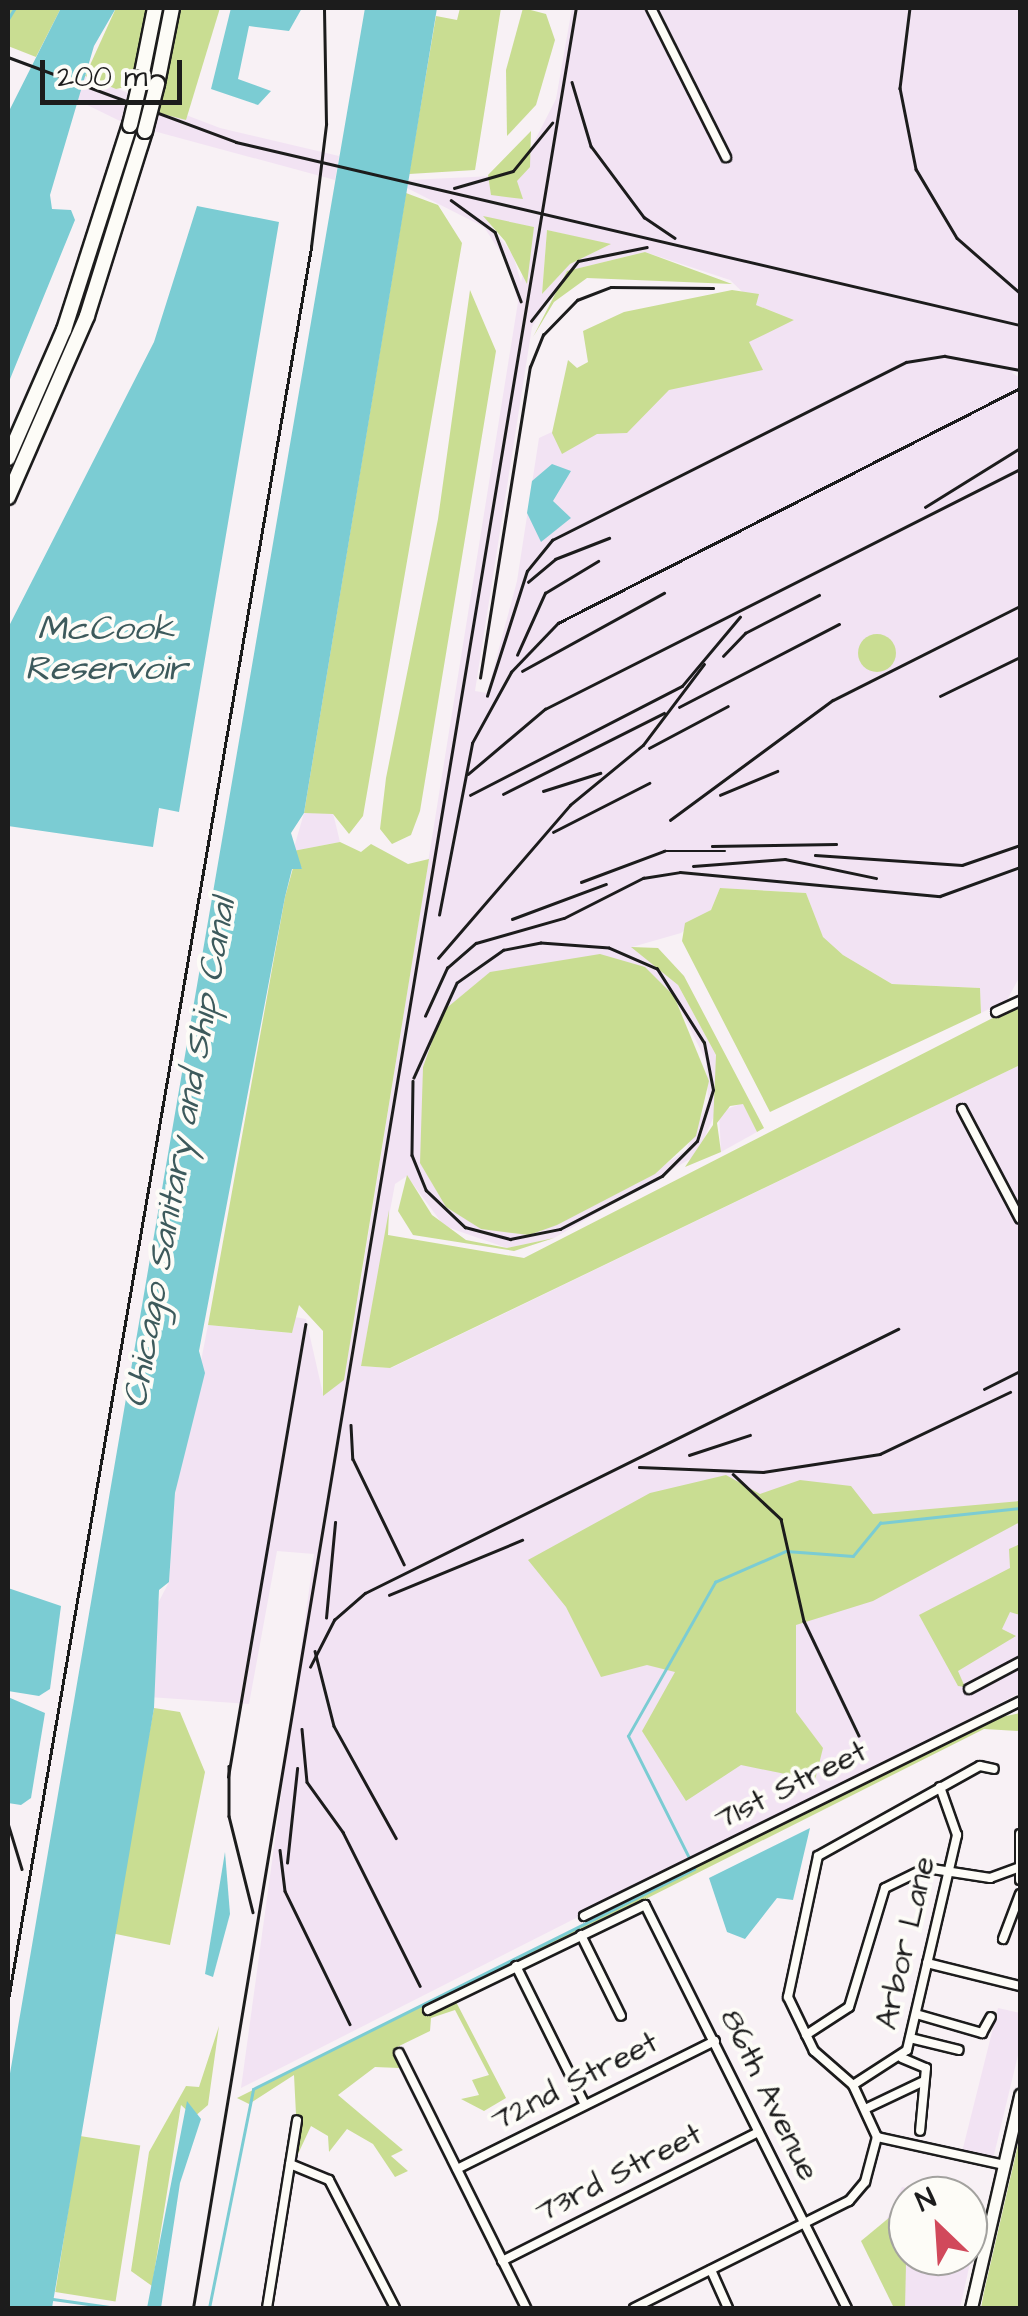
<!DOCTYPE html>
<style>
body{margin:0}
#map{position:relative;width:1028px;height:2316px;overflow:hidden;background:#f8f1f5;font-family:"Architects Daughter",sans-serif}
div>[style]{position:absolute}
[style*='--x']{left:calc(var(--x)*1px);top:calc(var(--y)*1px);width:calc(var(--w)*1px);rotate:calc(var(--a)*1deg)}
.built>*{inset:0;background:#f2e3f3}
.green>*{inset:0;background:#c9dd92;transform-origin:0 0}
.round{border-radius:50%}
.water>*{inset:0;background:#7bccd3}
.stream>*{height:2.5px;margin:-1.25px;padding:0 1.25px;transform-origin:1.25px;border-radius:1.25px;background:#7bccd3}
.roads{filter:drop-shadow(2px 0 #1c1c1c) drop-shadow(-2px 0 #1c1c1c) drop-shadow(0 2px #1c1c1c) drop-shadow(0 -2px #1c1c1c)}
.minor>*{height:8px;margin:-4px;padding:0 4px;transform-origin:4px;border-radius:4px;background:#fdfcf7}
.major>*{height:11px;margin:-5.5px;padding:0 5.5px;transform-origin:5.5px;border-radius:5.5px;background:#fdfcf7}
.highway>*{height:14px;margin:-7px;padding:0 7px;transform-origin:7px;border-radius:7px;background:#fdfcf7}
.rail>*{height:2.5px;margin:-1.25px;padding:0 1.25px;transform-origin:1.25px;border-radius:1.25px;background:#1c1c1c}
.bridges{filter:drop-shadow(2px 0 #1c1c1c) drop-shadow(-2px 0 #1c1c1c) drop-shadow(0 2px #1c1c1c) drop-shadow(0 -2px #1c1c1c)}
.highway-bridge>*{height:14px;margin:-7px;padding:0 7px;transform-origin:7px;border-radius:7px;background:#fdfcf7}
span{translate:-50% -50%;white-space:nowrap;text-align:center;line-height:1.15;-webkit-text-stroke:8px #fdfcf7;paint-order:stroke}
.street-label{font-size:32px;color:#1c1c1c}
.water-label{font-size:35px;color:#3d5a5c;font-style:italic}
.frame{position:absolute;inset:0;border:10px solid #1c1c1c;pointer-events:none}
.north{position:absolute;left:888px;top:2176px;width:100px;height:100px;box-sizing:border-box;background:#fdfcf7;border:2px solid #a3a29f;border-radius:50%;rotate:335deg;font-size:28px;font-weight:700;line-height:40px;text-align:center;color:#1c1c1c}
.north::after{content:'';display:block;margin:auto;width:35px;height:45px;background:#d1495b;clip-path:polygon(50% 0,100% 100%,50% 72%,0 100%)}
.scale{position:absolute;left:40px;top:60px;width:142px;height:45px;box-sizing:border-box;border:5px solid #1c1c1c;border-top:0;padding-left:12px;font-size:30px;line-height:35px;white-space:nowrap;color:#1c1c1c;-webkit-text-stroke:8px #fdfcf7;paint-order:stroke}
</style>
<div id="map">
<div class="built">
<div style="clip-path:polygon(evenodd,572px 8px,1020px 8px,1020px 372px,1011px 372px,1020px 378px,1020px 976px,1007px 1000px,981px 1013px,980px 988px,892px 984px,843px 955px,823px 938px,806px 893px,720px 888px,711px 910px,681px 933px,632px 947px,678px 985px,716px 1055px,720px 1102px,697px 1155px,554px 1238px,507px 1248px,444px 1226px,407px 1176px,395px 1184px,361px 1366px,391px 1368px,1020px 1065px,1020px 1693px,241px 2088px,314px 1554px,277px 1551px,249px 1704px,149px 1697px,156px 1607px,169px 1582px,175px 1494px,208px 1325px,291px 1333px,295px 1317px,306px 1319px,323px 1394px,360px 1286px,518px 302px,508px 264px,484px 227px,407px 188px,409px 180px,493px 176px,531px 148px,556px 99px,572px 8px,485px 218px,534px 227px,521px 282px,513px 255px,485px 218px,572px 8px,547px 230px,609px 245px,570px 264px,542px 294px,547px 230px,572px 8px,645px 252px,730px 280px,756px 305px,794px 320px,539px 438px,517px 581px,487px 693px,475px 691px,532px 327px,567px 271px,645px 252px,572px 8px,674px 996px,706px 1061px,708px 1101px,686px 1150px,635px 1185px,423px 1067px,443px 1011px,674px 996px)"></div>
<div style="clip-path:polygon(84px 76px,220px 128px,339px 156px,335px 180px,124px 123px,77px 100px)"></div>
<div style="clip-path:polygon(304px 813px,333px 813px,340px 842px,293px 851px)"></div>
<div style="clip-path:polygon(743px 1103px,757px 1132px,721px 1152px,719px 1112px)"></div>
<div style="clip-path:polygon(998px 2008px,1020px 2013px,1020px 2047px,993px 2159px,962px 2152px)"></div>
<div style="clip-path:polygon(902px 2187px,947px 2196px,908px 2196px,908px 2256px,968px 2256px,968px 2201px,983px 2205px,960px 2308px,894px 2308px,861px 2241px,881px 2231px)"></div>
</div>
<div class="green">
<div style="clip-path:polygon(8px 8px,61px 8px,36px 57px,8px 46px)"></div>
<div style="clip-path:polygon(116px 8px,148px 8px,130px 86px,116px 89px,85px 76px)"></div>
<div style="clip-path:polygon(180px 8px,220px 8px,186px 120px,159px 113px)"></div>
<div style="clip-path:polygon(460px 8px,501px 8px,475px 170px,409px 174px,436px 16px,457px 20px)"></div>
<div style="clip-path:polygon(523px 8px,546px 14px,555px 40px,536px 105px,507px 136px,506px 70px)"></div>
<div style="clip-path:polygon(531px 131px,530px 167px,517px 181px,523px 199px,491px 195px,488px 175px)"></div>
<div style="clip-path:polygon(406px 193px,438px 205px,462px 243px,363px 816px,349px 834px,333px 814px,304px 813px)"></div>
<div style="clip-path:polygon(483px 216px,534px 227px,527px 284px,505px 241px)"></div>
<div style="clip-path:polygon(547px 230px,611px 244px,570px 264px,542px 294px)"></div>
<div style="clip-path:polygon(645px 252px,732px 284px,587px 278px,554px 302px,533px 337px,567px 271px)"></div>
<div style="clip-path:polygon(470px 290px,496px 351px,420px 811px,411px 835px,392px 844px,380px 829px,386px 778px,438px 519px)"></div>
<div style="clip-path:polygon(732px 290px,759px 294px,756px 305px,794px 320px,749px 342px,763px 370px,669px 390px,627px 433px,597px 434px,562px 454px,552px 433px,568px 360px,577px 368px,588px 362px,583px 331px,624px 312px)"></div>
<div class="round" style="left:858px;top:634px;width:38px;height:38px"></div>
<div style="clip-path:polygon(340px 842px,361px 852px,371px 844px,408px 864px,429px 859px,344px 1380px,323px 1396px,323px 1331px,299px 1305px,292px 1333px,208px 1325px,285px 897px,293px 868px,302px 869px,293px 851px)"></div>
<div style="clip-path:polygon(720px 888px,806px 893px,823px 937px,843px 955px,892px 984px,980px 988px,981px 1013px,770px 1112px,682px 941px,685px 923px,711px 910px)"></div>
<div style="clip-path:polygon(631px 947px,658px 948px,684px 976px,764px 1128px,757px 1132px,743px 1104px,730px 1106px,717px 1123px,721px 1152px,685px 1167px,713px 1125px,716px 1055px,678px 985px)"></div>
<div style="clip-path:polygon(600px 954px,645px 967px,674px 996px,709px 1081px,696px 1136px,655px 1174px,557px 1225px,529px 1235px,481px 1229px,446px 1207px,420px 1163px,423px 1067px,443px 1011px,490px 972px)"></div>
<div style="clip-path:polygon(1020px 1004px,1020px 1065px,390px 1368px,361px 1366px,389px 1210px,388px 1235px,524px 1258px)"></div>
<div style="clip-path:polygon(407px 1175px,432px 1215px,466px 1240px,507px 1248px,554px 1238px,514px 1251px,413px 1235px,398px 1211px)"></div>
<div style="clip-path:polygon(726px 1475px,760px 1494px,800px 1480px,851px 1486px,873px 1514px,1020px 1501px,1020px 1522px,873px 1601px,796px 1625px,796px 1712px,823px 1748px,815px 1780px,741px 1765px,686px 1801px,642px 1731px,675px 1672px,647px 1665px,601px 1677px,566px 1607px,528px 1560px,650px 1493px)"></div>
<div style="clip-path:polygon(1020px 1544px,1020px 1615px,1010px 1612px,1002px 1629px,1016px 1636px,958px 1671px,965px 1687px,958px 1686px,919px 1615px,1010px 1568px,1009px 1549px)"></div>
<div style="clip-path:polygon(154px 1708px,180px 1712px,205px 1772px,170px 1945px,111px 1933px)"></div>
<div style="clip-path:polygon(1020px 1713px,1020px 1731px,984px 1729px,453px 1996px,506px 2098px,484px 2111px,461px 2099px,479px 2095px,472px 2080px,489px 2075px,455px 2010px,431px 2018px,430px 2031px,395px 2048px,399px 2068px,375px 2067px,338px 2095px,403px 2150px,391px 2156px,408px 2171px,395px 2177px,373px 2144px,347px 2129px,329px 2152px,328px 2136px,311px 2126px,298px 2154px,294px 2075px,249px 2104px,237px 2098px,992px 1719px)"></div>
<div style="clip-path:polygon(219px 2026px,208px 2105px,194px 2117px,181px 2105px,152px 2286px,131px 2271px,149px 2152px,186px 2086px,199px 2087px)"></div>
<div style="left:80px;top:2136px;width:61px;height:158px;rotate:9deg"></div>
<div style="clip-path:polygon(1020px 2136px,1020px 2308px,981px 2308px,984px 2292px)"></div>
<div style="clip-path:polygon(896px 2212px,907px 2221px,905px 2308px,894px 2308px,861px 2241px)"></div>
</div>
<div class="water">
<div style="clip-path:polygon(61px 8px,116px 8px,94px 46px,50px 195px,52px 209px,71px 210px,75px 220px,8px 384px,8px 113px)"></div>
<div style="clip-path:polygon(231px 8px,302px 8px,289px 31px,249px 26px,238px 79px,271px 91px,258px 105px,211px 89px)"></div>
<div style="clip-path:polygon(365px 8px,437px 8px,304px 813px,291px 833px,302px 869px,292px 869px,285px 897px,199px 1351px,205px 1373px,175px 1493px,169px 1582px,159px 1590px,154px 1708px,52px 2308px,8px 2308px,8px 2085px)"></div>
<div style="clip-path:polygon(197px 206px,279px 222px,179px 812px,159px 808px,153px 847px,8px 826px,8px 628px,154px 342px)"></div>
<div style="clip-path:polygon(552px 464px,571px 471px,553px 501px,571px 518px,541px 542px,527px 513px,532px 481px)"></div>
<div style="clip-path:polygon(8px 1588px,61px 1606px,50px 1689px,39px 1696px,8px 1691px)"></div>
<div style="clip-path:polygon(8px 1697px,45px 1713px,31px 1798px,21px 1805px,8px 1803px)"></div>
<div style="clip-path:polygon(810px 1828px,793px 1900px,777px 1898px,745px 1939px,727px 1932px,709px 1878px)"></div>
<div style="clip-path:polygon(225px 1852px,230px 1914px,213px 1977px,205px 1974px)"></div>
<div style="clip-path:polygon(187px 2101px,201px 2119px,180px 2183px,161px 2308px,147px 2308px)"></div>
</div>
<div class="stream">
<div style="--x:8;--y:19;--w:13;--a:-58"></div>
<div style="--x:689;--y:1858;--w:136;--a:-116.6"></div>
<div style="--x:628;--y:1736;--w:177;--a:-60.5"></div>
<div style="--x:715;--y:1582;--w:77;--a:-23.6"></div>
<div style="--x:786;--y:1551;--w:67;--a:4.3"></div>
<div style="--x:853;--y:1556;--w:43;--a:-50.7"></div>
<div style="--x:880;--y:1523;--w:141;--a:-6.1"></div>
<div style="--x:53;--y:2299;--w:64;--a:8.1"></div>
<div style="--x:209;--y:2308;--w:223;--a:-78.6"></div>
<div style="--x:253;--y:2089;--w:493;--a:-26.5"></div>
</div>
<div class="roads">
<div class="minor">
<div style="--x:651;--y:8;--w:167;--a:63.3"></div>
<div style="--x:996;--y:1012;--w:26;--a:-25"></div>
<div style="--x:962;--y:1109;--w:124;--a:62.2"></div>
<div style="--x:969;--y:1689;--w:58;--a:-27.9"></div>
<div style="--x:1020;--y:1834;--w:46;--a:90"></div>
<div style="--x:584;--y:1916;--w:486;--a:-26.2"></div>
<div style="--x:581;--y:1935;--w:90;--a:63.7"></div>
<div style="--x:1003;--y:1939;--w:48;--a:-69.3"></div>
<div style="--x:927;--y:1963;--w:96;--a:13.9"></div>
<div style="--x:516;--y:1966;--w:155;--a:63.6"></div>
<div style="--x:428;--y:2010;--w:241;--a:-25.8"></div>
<div style="--x:645;--y:1905;--w:451;--a:63.4"></div>
<div style="--x:916;--y:2014;--w:69;--a:16.1"></div>
<div style="--x:982;--y:2033;--w:18;--a:-61"></div>
<div style="--x:806;--y:2035;--w:51;--a:-33.1"></div>
<div style="--x:849;--y:2007;--w:124;--a:-73.2"></div>
<div style="--x:885;--y:1888;--w:46;--a:-26"></div>
<div style="--x:926;--y:1868;--w:65;--a:8.9"></div>
<div style="--x:990;--y:1878;--w:32;--a:-20"></div>
<div style="--x:910;--y:2038;--w:50;--a:13.8"></div>
<div style="--x:399;--y:2053;--w:285;--a:63.5"></div>
<div style="--x:902;--y:2058;--w:26;--a:23"></div>
<div style="--x:926;--y:2068;--w:63;--a:95.4"></div>
<div style="--x:853;--y:2085;--w:64;--a:-32.9"></div>
<div style="--x:907;--y:2050;--w:221;--a:-76.9"></div>
<div style="--x:957;--y:1835;--w:51;--a:-109.5"></div>
<div style="--x:865;--y:2109;--w:65;--a:-25.4"></div>
<div style="--x:877;--y:2137;--w:57;--a:-114.8"></div>
<div style="--x:853;--y:2085;--w:52;--a:-138.9"></div>
<div style="--x:814;--y:2051;--w:60;--a:-115.7"></div>
<div style="--x:788;--y:1997;--w:144;--a:-78"></div>
<div style="--x:818;--y:1856;--w:185;--a:-29.1"></div>
<div style="--x:980;--y:1766;--w:14;--a:12"></div>
<div style="--x:877;--y:2137;--w:130;--a:12.4"></div>
<div style="--x:290;--y:2164;--w:42;--a:22.3"></div>
<div style="--x:329;--y:2180;--w:144;--a:62.7"></div>
<div style="--x:457;--y:2169;--w:288;--a:-26.4"></div>
<div style="--x:502;--y:2261;--w:287;--a:-26.7"></div>
<div style="--x:711;--y:2270;--w:42;--a:65.9"></div>
<div style="--x:267;--y:2308;--w:190;--a:-80.9"></div>
<div style="--x:634;--y:2308;--w:240;--a:-26.5"></div>
<div style="--x:849;--y:2201;--w:25;--a:-50"></div>
<div style="--x:865;--y:2182;--w:47;--a:-75.1"></div>
</div>
<div class="major">
<div style="--x:971;--y:2308;--w:219;--a:-77"></div>
</div>
<div class="highway">
<div style="--x:141;--y:78;--w:71;--a:-78.7"></div>
<div style="--x:157;--y:84;--w:77;--a:-78.8"></div>
<div style="--x:8;--y:458;--w:140;--a:-66.4"></div>
<div style="--x:64;--y:330;--w:215;--a:-72.2"></div>
<div style="--x:8;--y:497;--w:197;--a:-66.4"></div>
<div style="--x:87;--y:316;--w:194;--a:-72.6"></div>
</div>
</div>
<div class="rail">
<div style="--x:910;--y:8;--w:81;--a:97.1"></div>
<div style="--x:900;--y:88;--w:83;--a:78.8"></div>
<div style="--x:916;--y:169;--w:80;--a:59.3"></div>
<div style="--x:957;--y:238;--w:84;--a:41.1"></div>
<div style="--x:8;--y:57;--w:243;--a:20.4"></div>
<div style="--x:236;--y:142;--w:805;--a:13.14"></div>
<div style="--x:572;--y:82;--w:67;--a:73.5"></div>
<div style="--x:591;--y:146;--w:89;--a:53.3"></div>
<div style="--x:644;--y:217;--w:37;--a:34"></div>
<div style="--x:454;--y:188;--w:61;--a:-16.1"></div>
<div style="--x:513;--y:171;--w:62;--a:-50.9"></div>
<div style="--x:451;--y:200;--w:54;--a:36"></div>
<div style="--x:495;--y:232;--w:74;--a:69.4"></div>
<div style="--x:531;--y:321;--w:76;--a:-51.9"></div>
<div style="--x:578;--y:261;--w:70;--a:-11.5"></div>
<div style="--x:925;--y:507;--w:112;--a:-31.8"></div>
<div style="--x:528;--y:582;--w:35;--a:-40"></div>
<div style="--x:555;--y:559;--w:58;--a:-21.3"></div>
<div style="--x:517;--y:655;--w:68;--a:-65.7"></div>
<div style="--x:545;--y:593;--w:62;--a:-31.1"></div>
<div style="--x:723;--y:656;--w:32;--a:-46"></div>
<div style="--x:745;--y:633;--w:83;--a:-27.2"></div>
<div style="--x:522;--y:671;--w:162;--a:-28.8"></div>
<div style="--x:480;--y:678;--w:315;--a:-80.9"></div>
<div style="--x:530;--y:367;--w:35;--a:-68"></div>
<div style="--x:543;--y:335;--w:49;--a:-45.8"></div>
<div style="--x:577;--y:300;--w:36;--a:-21"></div>
<div style="--x:611;--y:287;--w:102;--a:0.6"></div>
<div style="--x:487;--y:696;--w:131;--a:-72.3"></div>
<div style="--x:527;--y:571;--w:40;--a:-51"></div>
<div style="--x:552;--y:540;--w:396;--a:-26.7"></div>
<div style="--x:906;--y:362;--w:39;--a:-9"></div>
<div style="--x:945;--y:356;--w:76;--a:10.6"></div>
<div style="--x:940;--y:696;--w:89;--a:-26"></div>
<div style="--x:679;--y:707;--w:180;--a:-27.4"></div>
<div style="--x:649;--y:748;--w:89;--a:-28"></div>
<div style="--x:468;--y:774;--w:101;--a:-40.2"></div>
<div style="--x:545;--y:709;--w:532;--a:-26.81"></div>
<div style="--x:543;--y:791;--w:60;--a:-17.5"></div>
<div style="--x:503;--y:794;--w:180;--a:-26.7"></div>
<div style="--x:470;--y:795;--w:238;--a:-27.2"></div>
<div style="--x:682;--y:686;--w:90;--a:-50"></div>
<div style="--x:720;--y:795;--w:62;--a:-22.8"></div>
<div style="--x:670;--y:820;--w:202;--a:-36.4"></div>
<div style="--x:833;--y:700;--w:209;--a:-26.7"></div>
<div style="--x:553;--y:832;--w:108;--a:-27"></div>
<div style="--x:712;--y:846;--w:124;--a:-0.9"></div>
<div style="--x:815;--y:855;--w:147;--a:3.9"></div>
<div style="--x:962;--y:865;--w:61;--a:-19"></div>
<div style="--x:693;--y:866;--w:92;--a:-4.4"></div>
<div style="--x:785;--y:859;--w:93;--a:11.8"></div>
<div style="--x:581;--y:882;--w:89;--a:-20.5"></div>
<div style="--x:664;--y:851;--w:61;--a:0"></div>
<div style="--x:439;--y:915;--w:175;--a:-79.1"></div>
<div style="--x:472;--y:743;--w:81;--a:-61.2"></div>
<div style="--x:511;--y:672;--w:68;--a:-46.2"></div>
<div style="--x:558;--y:623;--w:518;--a:-26.96"></div>
<div style="--x:512;--y:919;--w:100;--a:-20.4"></div>
<div style="--x:438;--y:958;--w:202;--a:-49.2"></div>
<div style="--x:570;--y:805;--w:94;--a:-39.4"></div>
<div style="--x:643;--y:745;--w:101;--a:-53"></div>
<div style="--x:425;--y:1016;--w:53;--a:-65.4"></div>
<div style="--x:447;--y:968;--w:38;--a:-41"></div>
<div style="--x:476;--y:943;--w:91;--a:-15.9"></div>
<div style="--x:564;--y:918;--w:89;--a:-26.9"></div>
<div style="--x:643;--y:878;--w:37;--a:-9"></div>
<div style="--x:680;--y:872;--w:261;--a:5.3"></div>
<div style="--x:940;--y:896;--w:85;--a:-19.9"></div>
<div style="--x:413;--y:1081;--w:74;--a:90.8"></div>
<div style="--x:412;--y:1155;--w:38;--a:68"></div>
<div style="--x:426;--y:1190;--w:54;--a:43.5"></div>
<div style="--x:465;--y:1227;--w:47;--a:14.9"></div>
<div style="--x:510;--y:1239;--w:51;--a:-11.3"></div>
<div style="--x:560;--y:1229;--w:115;--a:-27.5"></div>
<div style="--x:662;--y:1176;--w:49;--a:-45"></div>
<div style="--x:697;--y:1141;--w:53;--a:-72.6"></div>
<div style="--x:713;--y:1090;--w:48;--a:-100.8"></div>
<div style="--x:704;--y:1043;--w:88;--a:-122.4"></div>
<div style="--x:657;--y:969;--w:52;--a:-156.4"></div>
<div style="--x:609;--y:948;--w:68;--a:-175.8"></div>
<div style="--x:541;--y:943;--w:38;--a:169"></div>
<div style="--x:504;--y:950;--w:57;--a:144.9"></div>
<div style="--x:457;--y:983;--w:104;--a:114.4"></div>
<div style="--x:984;--y:1389;--w:40;--a:-26.6"></div>
<div style="--x:351;--y:1425;--w:34;--a:87"></div>
<div style="--x:353;--y:1459;--w:117;--a:64.1"></div>
<div style="--x:689;--y:1455;--w:64;--a:-18.2"></div>
<div style="--x:639;--y:1467;--w:124;--a:2.3"></div>
<div style="--x:763;--y:1472;--w:118;--a:-8.7"></div>
<div style="--x:880;--y:1454;--w:144;--a:-25.5"></div>
<div style="--x:733;--y:1474;--w:66;--a:43.2"></div>
<div style="--x:781;--y:1519;--w:105;--a:77.3"></div>
<div style="--x:804;--y:1621;--w:127;--a:64.4"></div>
<div style="--x:389;--y:1595;--w:144;--a:-22.5"></div>
<div style="--x:326;--y:1618;--w:96;--a:-84.6"></div>
<div style="--x:315;--y:1651;--w:77;--a:75.8"></div>
<div style="--x:334;--y:1726;--w:128;--a:61"></div>
<div style="--x:310;--y:1667;--w:53;--a:-62.9"></div>
<div style="--x:334;--y:1620;--w:41;--a:-41.1"></div>
<div style="--x:365;--y:1593;--w:595;--a:-26.35"></div>
<div style="--x:302;--y:1729;--w:53;--a:84.6"></div>
<div style="--x:307;--y:1782;--w:62;--a:54.2"></div>
<div style="--x:343;--y:1832;--w:172;--a:63.4"></div>
<div style="--x:229;--y:1766;--w:50;--a:90"></div>
<div style="--x:229;--y:1816;--w:99;--a:76"></div>
<div style="--x:228;--y:1777;--w:459;--a:-80.3"></div>
<div style="--x:8;--y:1823;--w:48;--a:73.1"></div>
<div style="--x:280;--y:1850;--w:41;--a:83"></div>
<div style="--x:285;--y:1891;--w:148;--a:64"></div>
<div style="--x:287;--y:1863;--w:95;--a:-83.9"></div>
<div style="--x:8;--y:2000;--w:1779;--a:-80.19"></div>
<div style="--x:311;--y:247;--w:124;--a:-83"></div>
<div style="--x:326;--y:124;--w:116;--a:-91"></div>
<div style="--x:193;--y:2308;--w:2332;--a:-80.55"></div>
</div>
<div class="bridges">
<div class="highway-bridge">
<div style="--x:130;--y:125;--w:48;--a:-76.8"></div>
<div style="--x:145;--y:131;--w:49;--a:-75.7"></div>
</div>
</div>
<div class="street-label">
<span style="left:791px;top:1786px;rotate:-26deg">71st Street</span>
<span style="left:906px;top:1943px;rotate:-77deg">Arbor Lane</span>
<span style="left:575px;top:2082px;rotate:-27deg">72nd Street</span>
<span style="left:769px;top:2095px;rotate:64deg">86th Avenue</span>
<span style="left:619px;top:2174px;rotate:-27deg">73rd Street</span>
</div>
<div class="water-label">
<span style="left:106px;top:649px">McCook<br>Reservoir</span>
<span style="left:180px;top:1153px;rotate:-80deg">Chicago Sanitary and Ship Canal</span>
</div>
<div class="frame"></div>
<div class="north">N</div>
<div class="scale">200 m</div>
</div>
